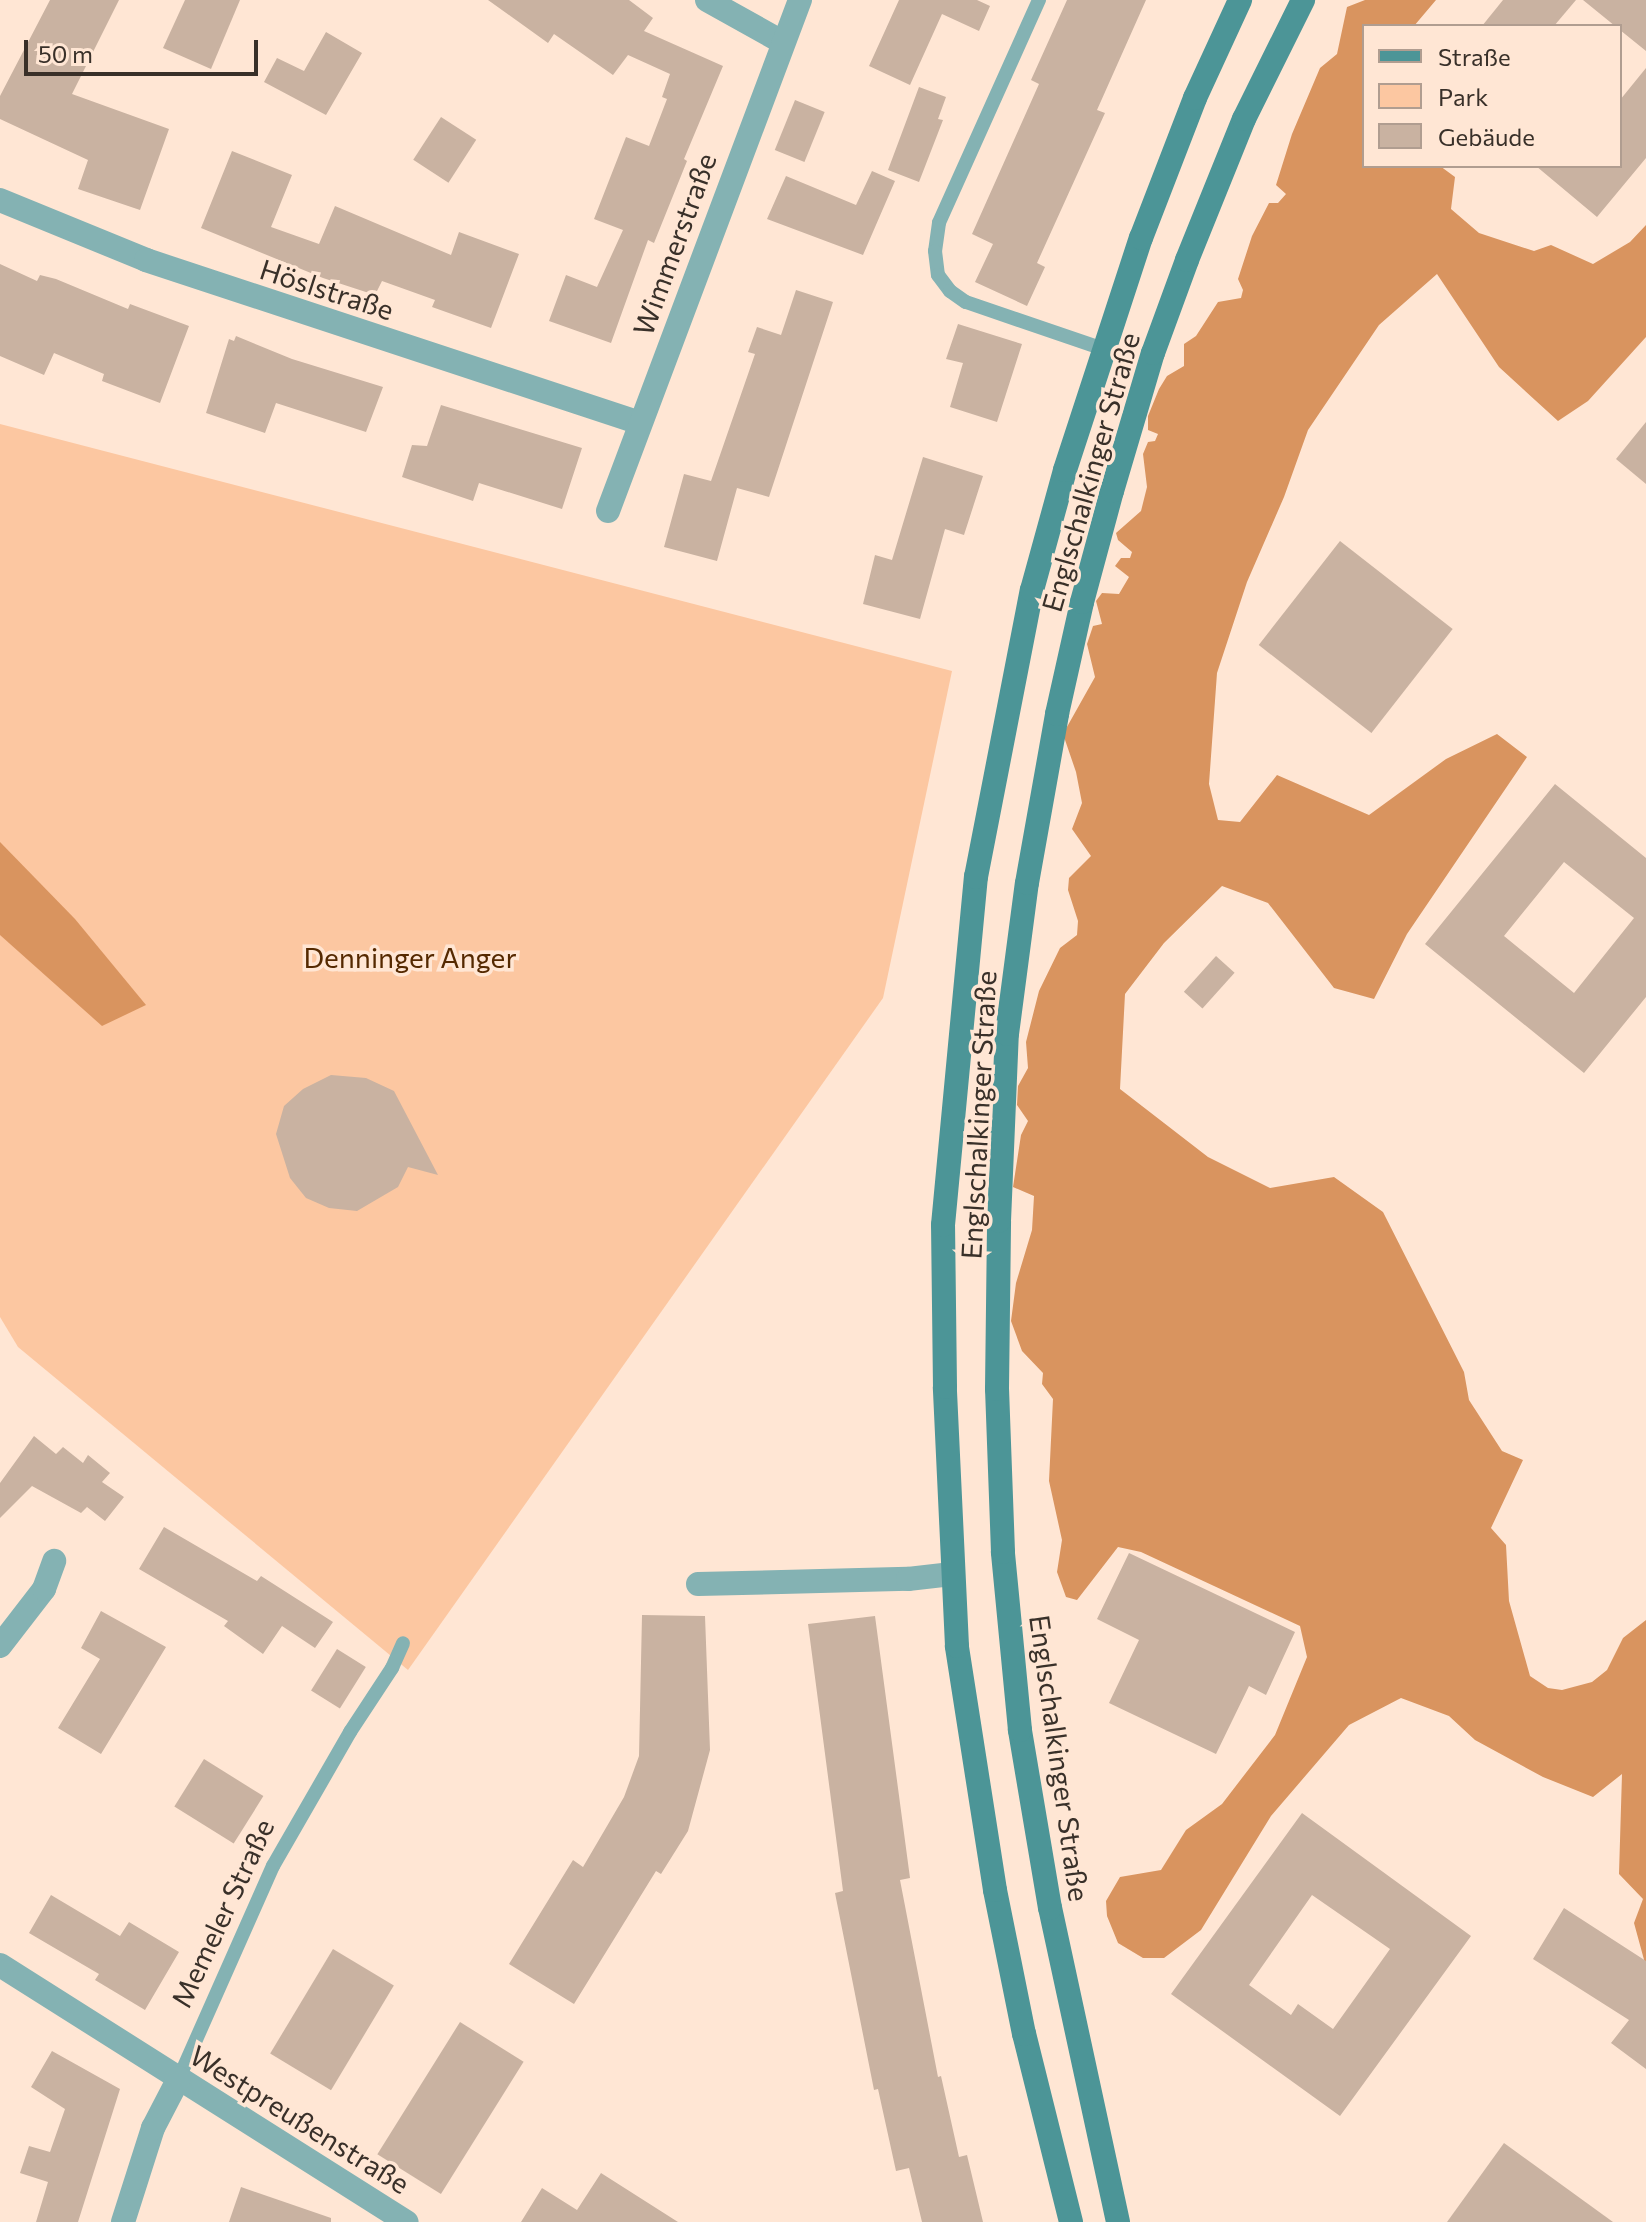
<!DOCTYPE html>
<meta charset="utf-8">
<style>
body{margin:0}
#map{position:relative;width:1646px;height:2222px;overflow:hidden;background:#ffe6d4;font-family:Commissioner,sans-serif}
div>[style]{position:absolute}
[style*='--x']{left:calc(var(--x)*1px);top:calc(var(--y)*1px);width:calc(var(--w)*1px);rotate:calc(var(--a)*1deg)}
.green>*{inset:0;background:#fcc7a1}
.forest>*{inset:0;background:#d9945f}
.building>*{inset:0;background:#c9b2a1;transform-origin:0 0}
.lane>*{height:14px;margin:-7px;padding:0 7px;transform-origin:7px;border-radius:7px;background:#84b2b3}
.street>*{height:24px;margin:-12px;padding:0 12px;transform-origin:12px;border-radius:12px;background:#84b2b3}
.secondary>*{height:24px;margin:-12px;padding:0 12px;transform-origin:12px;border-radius:12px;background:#4c9597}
span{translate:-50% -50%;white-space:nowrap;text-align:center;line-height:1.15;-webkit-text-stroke:7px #ffe6d4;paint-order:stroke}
.street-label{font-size:28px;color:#393029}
.park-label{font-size:28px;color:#552900}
.legend{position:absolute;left:1362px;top:24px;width:260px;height:144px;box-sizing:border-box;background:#ffe6d4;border:2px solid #b09d90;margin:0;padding:10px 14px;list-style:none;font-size:24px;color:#393029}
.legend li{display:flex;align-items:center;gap:16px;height:40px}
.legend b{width:40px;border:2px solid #b09d90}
.scale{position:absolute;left:24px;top:40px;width:234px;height:36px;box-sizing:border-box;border:4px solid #393029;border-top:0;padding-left:10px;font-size:24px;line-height:28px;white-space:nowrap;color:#393029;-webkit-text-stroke:6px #ffe6d4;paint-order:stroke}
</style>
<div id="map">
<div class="green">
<div style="clip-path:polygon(0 424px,952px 671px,883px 998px,408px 1670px,18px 1347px,0 1317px)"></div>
</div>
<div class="forest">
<div style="clip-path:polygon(1365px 0,1436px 0,1414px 26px,1364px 26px,1364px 166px,1440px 166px,1455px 177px,1451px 209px,1479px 233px,1534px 251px,1551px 245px,1593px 264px,1630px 242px,1646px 225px,1646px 337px,1588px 401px,1558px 421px,1499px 367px,1437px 274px,1379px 325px,1308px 430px,1284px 497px,1247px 582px,1217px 673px,1209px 784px,1218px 820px,1240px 822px,1277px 775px,1369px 815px,1446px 759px,1497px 734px,1527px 757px,1407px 934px,1374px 999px,1334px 988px,1268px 903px,1222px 886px,1164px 943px,1125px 994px,1120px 1089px,1208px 1157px,1270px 1188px,1334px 1177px,1383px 1212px,1464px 1372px,1469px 1400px,1502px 1451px,1523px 1460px,1491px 1528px,1506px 1545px,1509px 1601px,1530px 1676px,1548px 1688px,1562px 1690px,1592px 1682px,1607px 1670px,1623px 1638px,1646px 1620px,1646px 1967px,1634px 1923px,1643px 1899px,1619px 1874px,1622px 1774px,1593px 1797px,1543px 1777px,1475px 1740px,1449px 1716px,1401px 1698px,1349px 1725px,1271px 1816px,1201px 1930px,1164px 1958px,1143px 1958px,1118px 1943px,1107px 1916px,1106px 1901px,1120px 1877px,1161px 1870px,1186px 1830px,1222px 1804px,1275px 1735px,1307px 1657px,1300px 1626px,1141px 1552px,1118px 1547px,1077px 1600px,1066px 1597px,1057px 1572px,1062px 1540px,1049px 1481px,1053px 1399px,1042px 1384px,1043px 1373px,1022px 1351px,1011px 1321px,1016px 1283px,1032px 1230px,1034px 1196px,1013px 1187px,1021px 1135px,1028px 1121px,1017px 1105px,1018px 1086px,1028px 1068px,1026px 1042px,1039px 991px,1060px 948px,1077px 935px,1078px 921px,1068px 890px,1069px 878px,1091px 856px,1072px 829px,1082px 803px,1076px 772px,1063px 734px,1095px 677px,1087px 644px,1093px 626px,1102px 624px,1096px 601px,1102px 593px,1119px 594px,1129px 577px,1115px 566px,1121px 558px,1130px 558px,1132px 552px,1118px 540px,1116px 533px,1141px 511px,1147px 487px,1143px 454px,1148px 442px,1155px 441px,1158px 434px,1148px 430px,1148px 416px,1159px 389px,1167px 376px,1184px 366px,1184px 344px,1196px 336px,1218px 302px,1241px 298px,1243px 290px,1238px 279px,1252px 236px,1269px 203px,1278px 203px,1286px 194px,1276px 185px,1292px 134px,1320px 68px,1337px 54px,1347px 7px)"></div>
<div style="clip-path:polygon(0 842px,75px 919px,146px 1005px,102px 1026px,0 935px)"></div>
</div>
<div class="building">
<div style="clip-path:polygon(50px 0,119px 0,72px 94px,169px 129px,140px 210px,78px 189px,88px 160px,0 119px,0 96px)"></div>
<div style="clip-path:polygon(185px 0,240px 0,211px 69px,163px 48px)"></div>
<div style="clip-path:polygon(488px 0,629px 0,653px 18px,644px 31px,723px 66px,684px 159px,687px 161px,654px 243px,648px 240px,611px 343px,549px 321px,566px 275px,597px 287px,623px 230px,594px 219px,626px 137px,649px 146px,667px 99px,662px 97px,670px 74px,628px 55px,613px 75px,554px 34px,548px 43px)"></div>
<div style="clip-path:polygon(899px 0,977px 0,990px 6px,979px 31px,942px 14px,910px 85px,869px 66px)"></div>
<div style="clip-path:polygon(1067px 0,1146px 0,1097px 110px,1105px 113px,1037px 263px,1045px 267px,1027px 306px,975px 282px,993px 244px,972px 234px,1039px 84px,1031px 80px)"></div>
<div style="clip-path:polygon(1503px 0,1576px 0,1554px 26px,1482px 26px)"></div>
<div style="clip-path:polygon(1583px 0,1646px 0,1646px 51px,1620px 30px,1620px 26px,1615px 26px)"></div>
<div style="clip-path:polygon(326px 32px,362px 53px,326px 115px,264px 82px,277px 58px,304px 71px)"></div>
<div style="clip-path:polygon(1646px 68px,1646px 158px,1597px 217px,1536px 166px,1620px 166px,1620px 100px)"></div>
<div style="clip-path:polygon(919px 87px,946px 97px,938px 119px,943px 120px,919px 182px,888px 170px)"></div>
<div style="left:795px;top:100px;width:32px;height:54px;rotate:22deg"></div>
<div style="left:441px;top:117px;width:42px;height:51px;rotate:33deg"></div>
<div style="clip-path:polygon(232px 151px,292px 175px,271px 227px,319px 244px,335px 206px,451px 255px,459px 232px,519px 254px,491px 328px,432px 307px,435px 300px,382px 281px,375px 295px,323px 278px,201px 228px)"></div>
<div style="clip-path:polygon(872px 171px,895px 181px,863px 255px,767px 219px,786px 176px,856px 205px)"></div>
<div style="clip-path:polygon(0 264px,37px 281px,40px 275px,56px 279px,128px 309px,130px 304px,189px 326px,160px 403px,102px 381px,104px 374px,54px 353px,44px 375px,0 356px)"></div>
<div style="clip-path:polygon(796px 290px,833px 302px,769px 497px,737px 488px,717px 561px,664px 547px,684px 474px,711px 481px,755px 354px,748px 352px,757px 327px,781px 335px)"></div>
<div style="clip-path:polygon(958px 324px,1022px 344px,997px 422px,950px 407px,963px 363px,946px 359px)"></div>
<div style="clip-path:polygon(236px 336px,292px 359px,383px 387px,366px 432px,276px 403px,265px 433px,206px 413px,229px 339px,234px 341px)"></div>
<div style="clip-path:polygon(441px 405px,582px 448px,562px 509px,479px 483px,473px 501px,402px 477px,412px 445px,427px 446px)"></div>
<div style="clip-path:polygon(1646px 422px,1646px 484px,1616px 459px)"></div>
<div style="clip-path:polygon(923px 457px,983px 476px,964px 535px,945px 529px,920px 619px,863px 604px,875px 555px,892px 560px)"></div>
<div style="left:1340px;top:541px;width:143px;height:132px;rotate:38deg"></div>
<div style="clip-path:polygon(evenodd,1555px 784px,1646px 858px,1646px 997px,1584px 1073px,1425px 944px,1555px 784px,1564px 862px,1634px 918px,1574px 993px,1504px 936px,1564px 862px)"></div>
<div style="left:1216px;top:956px;width:25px;height:48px;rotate:42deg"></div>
<div style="clip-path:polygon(331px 1075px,366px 1078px,394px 1091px,438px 1175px,408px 1167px,398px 1187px,357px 1211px,329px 1208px,306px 1198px,290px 1178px,276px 1134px,284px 1106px,303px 1089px)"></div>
<div style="clip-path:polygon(34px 1436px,56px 1454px,63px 1447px,83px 1463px,88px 1455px,110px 1473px,102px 1482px,124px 1497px,105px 1521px,87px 1507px,81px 1513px,32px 1486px,0 1518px,0 1483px)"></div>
<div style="clip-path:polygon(164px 1527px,257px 1581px,261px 1576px,333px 1622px,315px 1648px,282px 1626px,263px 1654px,224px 1626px,228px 1621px,139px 1569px)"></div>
<div style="clip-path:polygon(1129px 1553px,1295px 1632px,1266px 1695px,1249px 1686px,1216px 1754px,1109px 1703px,1139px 1640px,1097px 1619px)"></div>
<div style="clip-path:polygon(101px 1611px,166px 1647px,101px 1754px,58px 1728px,100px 1659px,81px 1648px)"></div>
<div style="clip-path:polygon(642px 1615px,705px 1616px,710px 1750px,688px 1831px,661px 1874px,656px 1871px,574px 2004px,509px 1964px,573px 1860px,583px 1867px,624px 1797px,639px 1756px)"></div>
<div style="clip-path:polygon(875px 1616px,910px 1878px,900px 1880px,938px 2077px,941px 2076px,959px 2157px,967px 2155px,983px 2222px,922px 2222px,909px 2168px,896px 2171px,878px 2089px,874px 2090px,835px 1893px,843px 1891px,808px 1624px)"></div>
<div style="left:337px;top:1649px;width:34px;height:49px;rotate:32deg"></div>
<div style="left:204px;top:1759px;width:70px;height:56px;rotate:32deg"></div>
<div style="clip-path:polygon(evenodd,1302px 1813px,1471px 1936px,1340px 2116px,1171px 1994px,1302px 1813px,1312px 1895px,1390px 1949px,1333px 2029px,1298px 2004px,1291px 2015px,1249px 1985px,1312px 1895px)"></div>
<div style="clip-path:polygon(51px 1895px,120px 1936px,129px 1922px,179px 1952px,145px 2010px,95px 1980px,99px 1974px,29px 1933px)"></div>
<div style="clip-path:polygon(1564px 1908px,1646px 1961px,1646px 2069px,1611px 2043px,1629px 2020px,1533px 1959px)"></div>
<div style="left:333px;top:1949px;width:71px;height:122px;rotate:31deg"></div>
<div style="left:460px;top:2022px;width:75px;height:156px;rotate:32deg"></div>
<div style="clip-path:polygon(52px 2051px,120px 2089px,78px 2222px,36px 2222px,48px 2182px,20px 2173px,29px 2146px,50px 2152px,65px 2109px,31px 2087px)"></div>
<div style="clip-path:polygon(1504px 2143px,1613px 2222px,1447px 2222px)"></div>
<div style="clip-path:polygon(601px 2173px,678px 2222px,521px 2222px,542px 2188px,577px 2210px)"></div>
<div style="clip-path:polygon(241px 2187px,331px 2218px,331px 2222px,229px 2222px)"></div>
</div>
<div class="lane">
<div style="--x:1039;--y:0;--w:244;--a:114.2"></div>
<div style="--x:939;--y:223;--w:28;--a:98"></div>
<div style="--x:935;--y:251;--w:24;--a:83"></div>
<div style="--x:938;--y:275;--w:20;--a:53"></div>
<div style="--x:950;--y:291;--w:19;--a:35"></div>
<div style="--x:966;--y:302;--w:145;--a:18.9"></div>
<div style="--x:179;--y:2078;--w:232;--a:-66.1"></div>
<div style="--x:273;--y:1866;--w:155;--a:-60.1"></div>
<div style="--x:350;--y:1732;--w:77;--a:-56.7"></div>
<div style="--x:392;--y:1668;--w:27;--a:-66"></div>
</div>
<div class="street">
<div style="--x:707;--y:0;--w:86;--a:29.2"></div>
<div style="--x:0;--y:200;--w:158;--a:22.3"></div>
<div style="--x:146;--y:260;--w:520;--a:18.26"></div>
<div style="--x:608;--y:511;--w:546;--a:-69.41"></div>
<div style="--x:698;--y:1584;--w:210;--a:-1.4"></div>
<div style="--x:908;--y:1579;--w:44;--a:-6.5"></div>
<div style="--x:0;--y:1646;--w:72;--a:-52.3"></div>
<div style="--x:44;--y:1589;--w:30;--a:-70"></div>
<div style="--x:0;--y:1965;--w:481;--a:32.3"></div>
<div style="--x:123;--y:2222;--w:99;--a:-72.3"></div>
<div style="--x:153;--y:2128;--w:56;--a:-62.5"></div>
</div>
<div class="secondary">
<div style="--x:1071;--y:2222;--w:194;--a:-104"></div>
<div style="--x:1024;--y:2034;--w:147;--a:-101.4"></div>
<div style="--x:995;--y:1890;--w:247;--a:-98.9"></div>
<div style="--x:957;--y:1646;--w:259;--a:-92.7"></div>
<div style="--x:945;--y:1387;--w:162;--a:-90.7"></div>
<div style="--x:943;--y:1225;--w:350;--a:-84.6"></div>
<div style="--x:976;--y:877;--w:292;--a:-79"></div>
<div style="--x:1032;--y:590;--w:124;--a:-74.6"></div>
<div style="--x:1065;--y:470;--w:244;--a:-71.9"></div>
<div style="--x:1141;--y:238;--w:150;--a:-68.9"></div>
<div style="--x:1195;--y:98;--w:108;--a:-65.3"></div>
<div style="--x:1118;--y:2222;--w:321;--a:-102.2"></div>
<div style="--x:1050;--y:1908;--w:181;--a:-99.6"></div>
<div style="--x:1020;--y:1730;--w:179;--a:-95.5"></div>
<div style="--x:1003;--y:1552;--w:163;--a:-92.1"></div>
<div style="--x:997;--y:1389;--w:168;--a:-89.3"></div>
<div style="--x:999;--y:1221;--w:187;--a:-87.6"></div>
<div style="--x:1007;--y:1034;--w:152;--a:-82.5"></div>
<div style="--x:1027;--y:883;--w:172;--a:-79.9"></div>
<div style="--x:1057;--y:714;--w:115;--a:-77.4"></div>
<div style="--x:1082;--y:602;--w:115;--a:-74.9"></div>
<div style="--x:1112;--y:491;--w:144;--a:-73.5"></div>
<div style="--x:1153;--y:353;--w:99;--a:-69.9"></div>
<div style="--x:1187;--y:260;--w:152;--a:-68"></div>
<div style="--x:1244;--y:119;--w:133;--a:-63.6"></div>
</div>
<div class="street-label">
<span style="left:674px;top:244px;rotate:-70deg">Wimmerstraße</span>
<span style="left:327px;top:289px;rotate:18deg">Höslstraße</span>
<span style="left:1090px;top:472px;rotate:-74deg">Englschalkinger Straße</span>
<span style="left:978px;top:1115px;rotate:-87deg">Englschalkinger Straße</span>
<span style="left:1060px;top:1758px;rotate:82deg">Englschalkinger Straße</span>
<span style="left:222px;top:1913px;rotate:-65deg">Memeler Straße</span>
<span style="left:300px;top:2119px;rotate:32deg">Westpreußenstraße</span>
</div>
<div class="park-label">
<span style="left:410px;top:957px">Denninger Anger</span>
</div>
<ul class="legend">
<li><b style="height:10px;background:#4c9597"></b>Straße</li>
<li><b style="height:22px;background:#fcc7a1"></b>Park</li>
<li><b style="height:22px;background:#c9b2a1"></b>Gebäude</li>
</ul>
<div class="scale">50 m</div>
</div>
